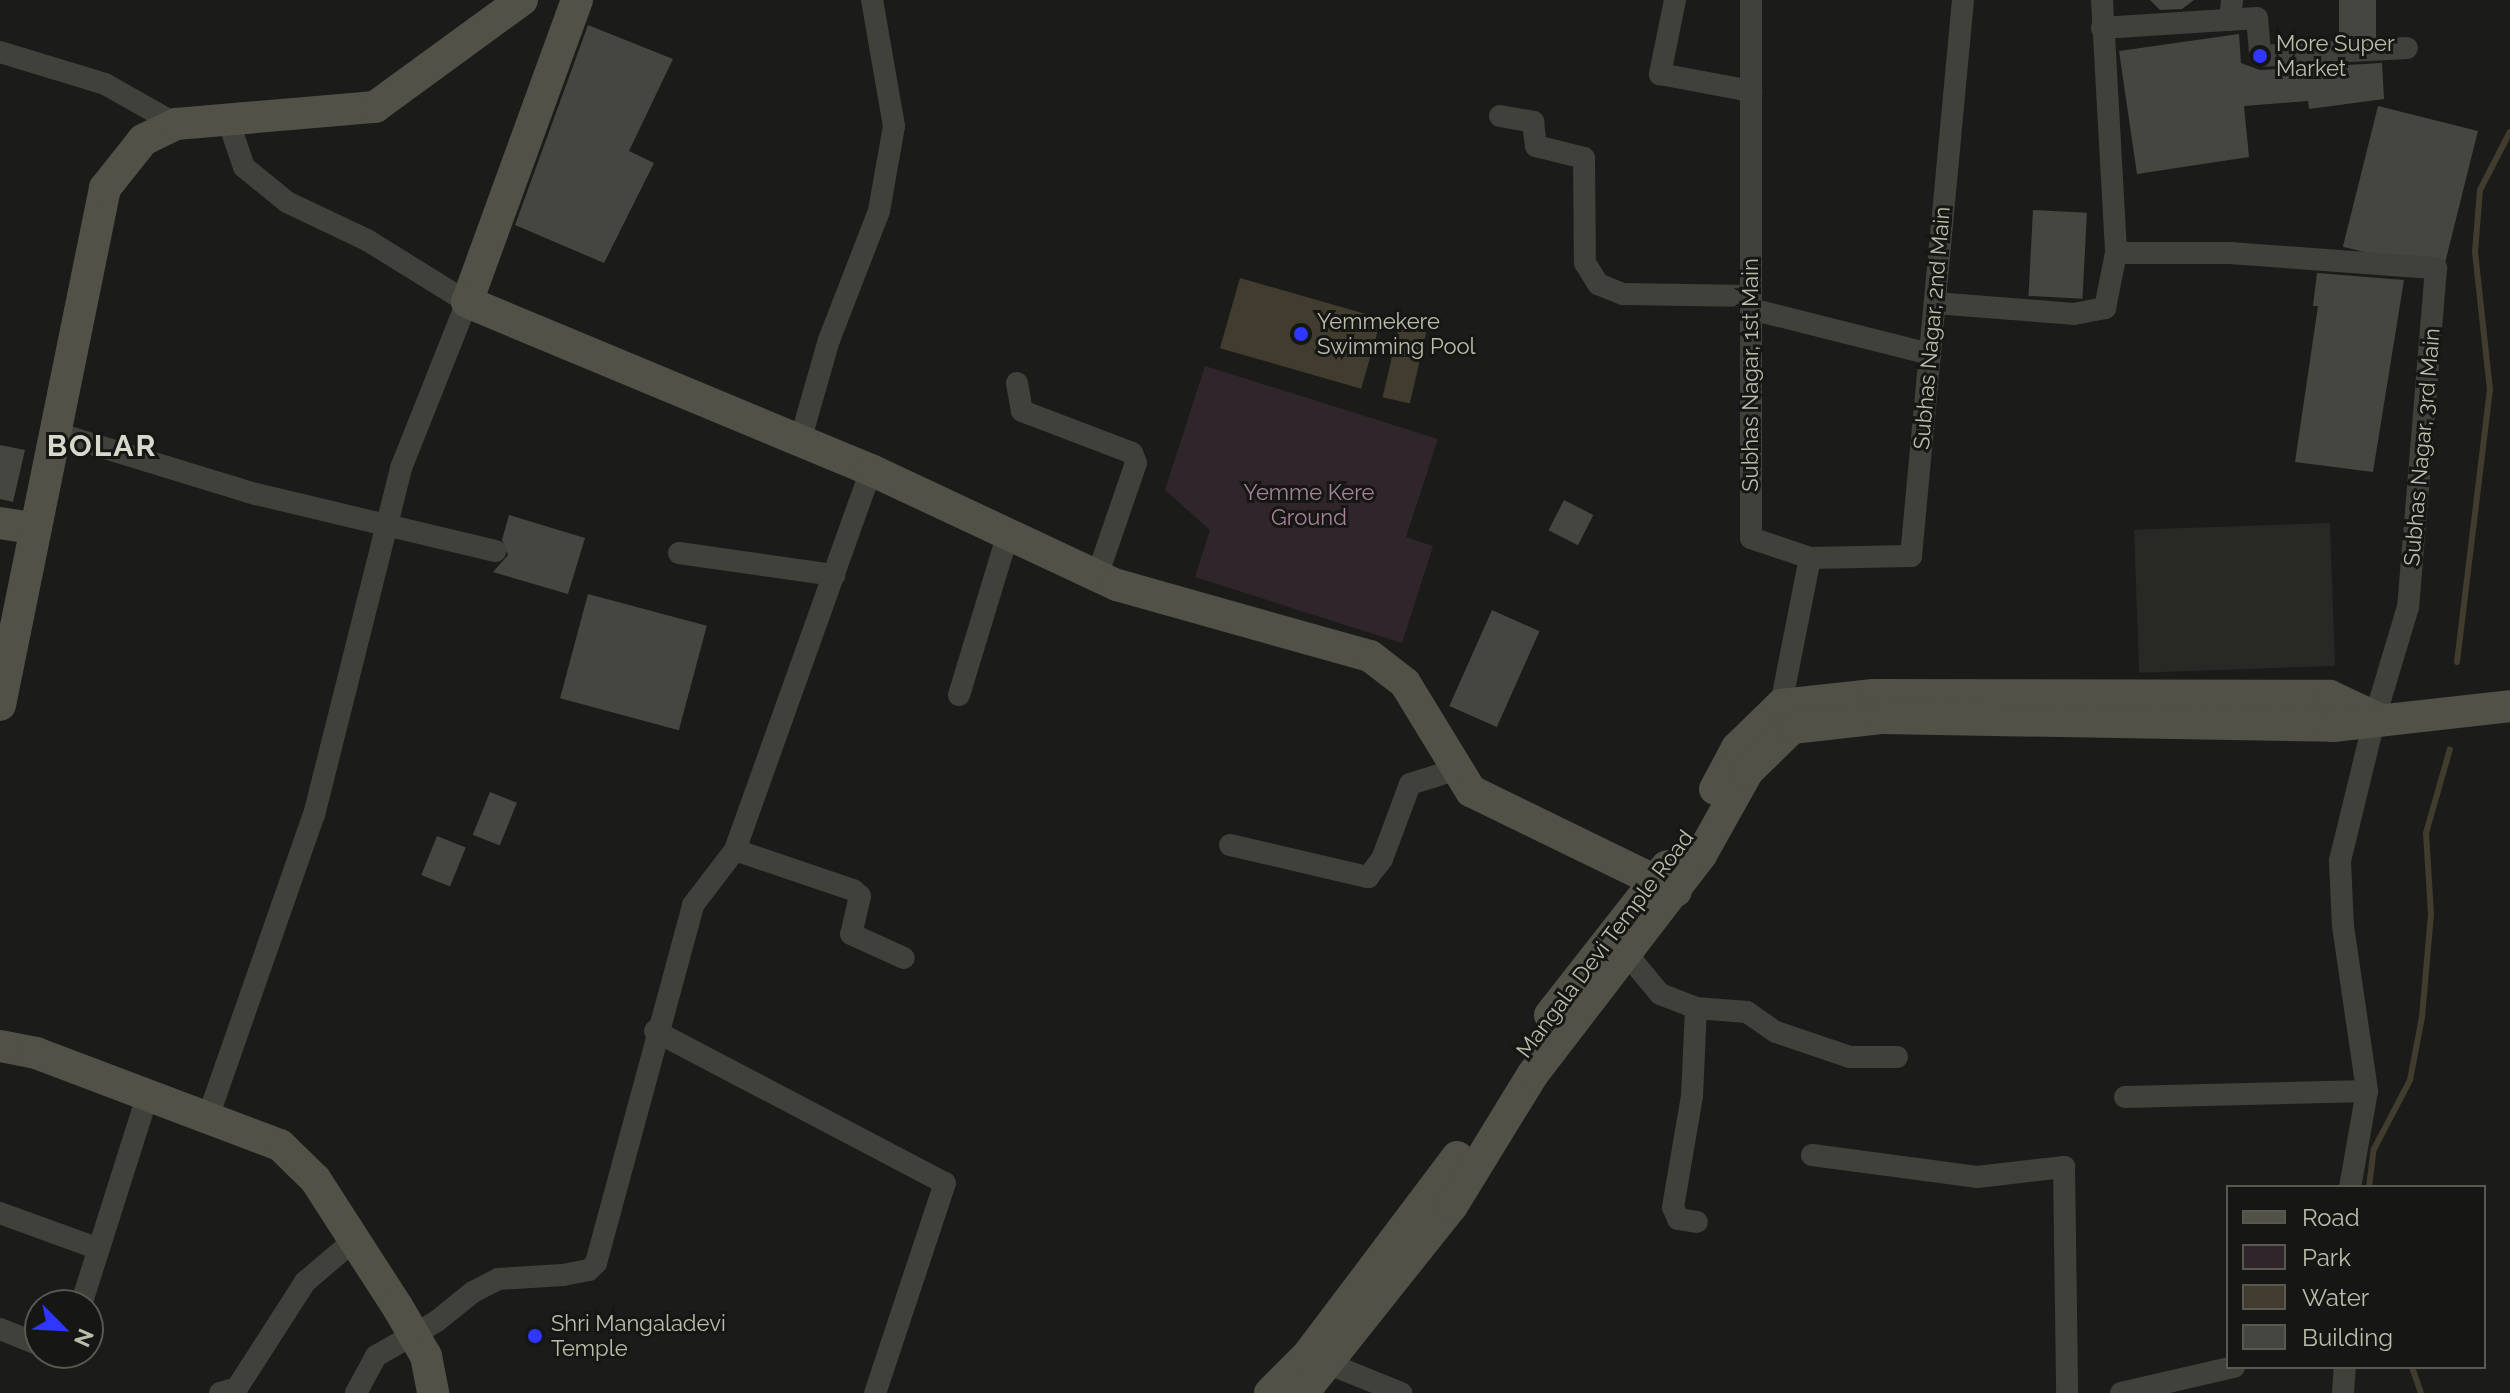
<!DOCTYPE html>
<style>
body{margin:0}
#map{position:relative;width:2510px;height:1393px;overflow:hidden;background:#1b1c19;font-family:Raleway,sans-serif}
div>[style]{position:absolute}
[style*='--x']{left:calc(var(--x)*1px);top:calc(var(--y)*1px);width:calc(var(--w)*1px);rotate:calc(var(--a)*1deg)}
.built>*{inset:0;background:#282925;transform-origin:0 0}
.green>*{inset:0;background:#2f252b}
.water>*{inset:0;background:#413c2e;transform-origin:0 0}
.stream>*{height:6px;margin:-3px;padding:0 3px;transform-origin:3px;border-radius:3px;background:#413c2e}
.building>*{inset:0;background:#464640;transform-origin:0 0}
.street>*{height:22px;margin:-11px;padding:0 11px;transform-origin:11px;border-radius:11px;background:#40413a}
.secondary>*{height:32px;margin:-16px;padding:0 16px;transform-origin:16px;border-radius:16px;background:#515148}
.dots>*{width:22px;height:22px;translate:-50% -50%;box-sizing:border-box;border:4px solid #161714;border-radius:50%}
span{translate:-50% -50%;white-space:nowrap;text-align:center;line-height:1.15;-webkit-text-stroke:6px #161714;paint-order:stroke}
.poi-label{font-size:22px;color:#bcbcab}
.left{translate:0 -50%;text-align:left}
.street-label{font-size:22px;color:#bcbcab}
.park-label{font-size:22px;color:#a8819a}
.district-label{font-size:30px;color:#d7d8cc;font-weight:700;letter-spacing:2px}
.legend{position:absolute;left:2226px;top:1185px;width:260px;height:184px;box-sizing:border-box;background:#161714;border:2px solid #585950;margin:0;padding:10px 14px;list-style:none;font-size:24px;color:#bcbcab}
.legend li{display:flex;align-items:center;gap:16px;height:40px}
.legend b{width:40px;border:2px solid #585950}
.north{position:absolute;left:24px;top:1289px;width:80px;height:80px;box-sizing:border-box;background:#161714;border:2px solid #585950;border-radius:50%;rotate:114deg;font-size:22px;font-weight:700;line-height:32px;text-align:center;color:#bcbcab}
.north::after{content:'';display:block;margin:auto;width:28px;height:36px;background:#2e36ff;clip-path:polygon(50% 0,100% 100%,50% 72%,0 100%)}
</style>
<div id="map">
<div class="built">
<div style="left:2330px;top:523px;width:143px;height:196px;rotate:88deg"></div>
</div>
<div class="green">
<div style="clip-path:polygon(1205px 366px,1438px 439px,1406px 537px,1433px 546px,1402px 643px,1195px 577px,1210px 530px,1165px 490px)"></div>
</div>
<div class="water">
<div style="left:1240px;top:278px;width:147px;height:73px;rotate:16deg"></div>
<div style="left:1399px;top:326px;width:28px;height:73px;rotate:13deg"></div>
</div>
<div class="stream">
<div style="--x:2457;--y:662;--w:274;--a:-83.1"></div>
<div style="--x:2490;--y:390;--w:139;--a:-96.2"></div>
<div style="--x:2475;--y:252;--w:62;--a:-85.4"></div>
<div style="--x:2480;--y:190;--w:65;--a:-62.7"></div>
<div style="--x:2369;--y:1187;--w:38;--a:-83"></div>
<div style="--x:2374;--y:1149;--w:78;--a:-62.4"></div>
<div style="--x:2410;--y:1080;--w:64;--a:-79.2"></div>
<div style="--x:2422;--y:1017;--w:103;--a:-85"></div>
<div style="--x:2431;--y:914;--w:81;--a:-93.5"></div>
<div style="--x:2426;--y:833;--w:87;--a:-74.1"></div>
<div style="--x:2412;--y:1367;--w:28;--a:71"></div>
</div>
<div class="building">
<div style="clip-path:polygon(2150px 0,2194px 0,2182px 9px,2160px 10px)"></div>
<div style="left:2339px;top:0;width:37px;height:38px"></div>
<div style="clip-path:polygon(588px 25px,673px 59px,629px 151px,654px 163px,604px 263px,515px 225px)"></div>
<div style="clip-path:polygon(2239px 34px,2241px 63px,2260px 70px,2382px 63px,2384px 99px,2309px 109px,2308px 101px,2244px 106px,2249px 157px,2137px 174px,2119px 51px)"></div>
<div style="left:2378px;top:106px;width:103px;height:145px;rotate:14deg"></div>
<div style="left:2033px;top:210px;width:54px;height:86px;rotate:3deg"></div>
<div style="clip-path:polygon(2317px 273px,2404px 280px,2373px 472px,2295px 462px,2318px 306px,2313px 306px)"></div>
<div style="clip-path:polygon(0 445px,25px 450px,13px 502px,0 499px)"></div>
<div style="left:1564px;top:500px;width:33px;height:34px;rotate:27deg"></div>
<div style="clip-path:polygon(509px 515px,585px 538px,568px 594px,493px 572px,508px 555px,502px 540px)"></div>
<div style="left:588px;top:594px;width:123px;height:108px;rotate:15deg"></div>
<div style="left:1492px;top:610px;width:52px;height:105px;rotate:24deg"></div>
<div style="left:490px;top:792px;width:29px;height:46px;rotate:22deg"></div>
<div style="left:437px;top:836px;width:31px;height:42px;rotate:22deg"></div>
</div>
<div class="street">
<div style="--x:1675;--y:0;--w:76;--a:101.5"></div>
<div style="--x:1660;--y:74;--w:93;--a:10.6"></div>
<div style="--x:1751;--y:0;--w:538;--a:90"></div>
<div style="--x:1751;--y:538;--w:62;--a:18.7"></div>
<div style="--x:1810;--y:558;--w:150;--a:101.2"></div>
<div style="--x:1781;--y:705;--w:13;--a:61"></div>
<div style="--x:2102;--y:0;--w:253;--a:86.8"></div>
<div style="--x:2116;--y:253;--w:114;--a:0"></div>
<div style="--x:2230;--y:253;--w:207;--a:4.2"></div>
<div style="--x:2436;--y:268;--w:340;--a:94.7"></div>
<div style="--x:2408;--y:607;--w:115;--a:106.7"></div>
<div style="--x:2375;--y:717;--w:148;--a:103.7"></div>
<div style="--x:2340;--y:861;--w:65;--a:87.4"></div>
<div style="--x:2343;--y:926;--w:167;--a:81.7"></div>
<div style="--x:2367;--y:1091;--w:97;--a:100"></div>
<div style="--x:2230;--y:20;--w:20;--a:-84"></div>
<div style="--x:2102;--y:28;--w:155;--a:-3.7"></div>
<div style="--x:2257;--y:18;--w:38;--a:85"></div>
<div style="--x:2260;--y:56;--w:147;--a:-3.1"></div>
<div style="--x:0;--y:52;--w:110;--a:16.9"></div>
<div style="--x:105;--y:84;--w:81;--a:29.4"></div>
<div style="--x:1500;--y:116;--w:34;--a:10"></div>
<div style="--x:1533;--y:122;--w:24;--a:83"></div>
<div style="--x:1536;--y:146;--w:49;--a:14"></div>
<div style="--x:1584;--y:158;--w:105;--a:89.5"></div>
<div style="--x:1585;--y:263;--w:25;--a:58"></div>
<div style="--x:1598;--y:284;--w:27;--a:22"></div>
<div style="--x:1623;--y:294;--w:128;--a:0.9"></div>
<div style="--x:1935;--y:303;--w:139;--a:4.5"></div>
<div style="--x:2074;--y:314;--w:32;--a:-11"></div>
<div style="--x:2105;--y:308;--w:56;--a:-78.7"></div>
<div style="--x:1751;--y:309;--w:185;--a:14.1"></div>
<div style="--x:1017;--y:383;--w:28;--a:80"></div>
<div style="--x:1022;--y:411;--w:118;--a:20.9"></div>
<div style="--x:1132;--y:453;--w:11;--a:68"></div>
<div style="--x:1136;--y:463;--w:120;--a:109"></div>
<div style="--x:56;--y:433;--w:209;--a:17"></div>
<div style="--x:256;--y:494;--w:246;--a:13.4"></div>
<div style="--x:800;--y:441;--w:105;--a:-74"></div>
<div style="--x:829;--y:340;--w:138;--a:-68.8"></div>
<div style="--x:879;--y:211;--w:86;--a:-80"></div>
<div style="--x:894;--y:126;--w:128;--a:-99.9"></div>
<div style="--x:679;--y:553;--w:157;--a:8.1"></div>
<div style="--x:1810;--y:558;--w:101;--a:-1.1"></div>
<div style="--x:1911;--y:556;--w:558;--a:-84.66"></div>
<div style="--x:959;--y:695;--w:168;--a:-73.1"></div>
<div style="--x:1230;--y:845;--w:142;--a:13.1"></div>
<div style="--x:1368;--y:877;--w:23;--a:-52"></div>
<div style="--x:1382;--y:859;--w:80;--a:-69.5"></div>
<div style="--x:1410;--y:784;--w:50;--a:-17.4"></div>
<div style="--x:735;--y:850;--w:125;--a:18.7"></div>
<div style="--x:853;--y:890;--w:9;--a:41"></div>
<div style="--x:860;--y:896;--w:39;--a:103"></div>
<div style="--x:851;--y:934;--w:58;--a:24.4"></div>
<div style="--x:1627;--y:954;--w:52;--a:50.5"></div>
<div style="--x:1660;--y:994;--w:39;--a:21"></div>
<div style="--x:1696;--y:1008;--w:51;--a:4.5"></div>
<div style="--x:1747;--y:1012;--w:35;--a:35"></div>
<div style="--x:1776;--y:1032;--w:78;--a:18.7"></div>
<div style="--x:1850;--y:1057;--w:47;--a:0"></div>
<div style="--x:1696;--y:1008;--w:88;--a:92.6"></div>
<div style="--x:1692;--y:1096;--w:113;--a:99.7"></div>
<div style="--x:1673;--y:1207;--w:13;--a:67"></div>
<div style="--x:1678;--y:1219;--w:19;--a:9"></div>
<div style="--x:655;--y:1031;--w:327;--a:27.7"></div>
<div style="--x:945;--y:1183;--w:221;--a:108.4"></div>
<div style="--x:2125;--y:1097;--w:242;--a:-1.4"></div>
<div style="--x:208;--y:1117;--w:320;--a:-70.7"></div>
<div style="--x:314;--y:815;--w:358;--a:-75.9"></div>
<div style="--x:401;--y:468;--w:179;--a:-68.3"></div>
<div style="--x:467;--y:302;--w:118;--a:-148.2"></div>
<div style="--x:367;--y:240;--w:89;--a:-154.6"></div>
<div style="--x:287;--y:202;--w:55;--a:-140.9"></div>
<div style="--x:244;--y:167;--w:50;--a:-108.8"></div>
<div style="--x:1812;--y:1155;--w:166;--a:7.6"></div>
<div style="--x:1977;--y:1177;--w:88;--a:-6.6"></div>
<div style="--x:2064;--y:1167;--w:226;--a:89.2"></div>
<div style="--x:0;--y:1213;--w:105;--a:20"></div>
<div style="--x:81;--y:1305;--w:221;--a:-72.4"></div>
<div style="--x:0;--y:1329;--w:43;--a:21.8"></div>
<div style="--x:59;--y:1353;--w:6;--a:0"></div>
<div style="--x:1317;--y:1359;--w:91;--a:22"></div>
<div style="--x:220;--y:1393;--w:18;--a:-16"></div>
<div style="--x:237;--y:1388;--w:126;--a:-57.3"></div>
<div style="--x:305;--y:1282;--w:62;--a:-40.4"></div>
<div style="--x:356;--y:1393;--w:42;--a:-61.6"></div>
<div style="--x:376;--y:1356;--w:70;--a:-29.8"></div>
<div style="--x:437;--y:1321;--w:46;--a:-38.9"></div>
<div style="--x:473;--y:1292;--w:28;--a:-27"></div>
<div style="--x:498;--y:1279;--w:65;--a:-3.5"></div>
<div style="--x:563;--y:1275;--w:26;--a:-11"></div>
<div style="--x:589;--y:1270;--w:10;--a:-45"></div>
<div style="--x:596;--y:1263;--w:371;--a:-74.8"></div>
<div style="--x:693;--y:905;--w:69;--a:-52.6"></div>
<div style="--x:735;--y:850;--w:404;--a:-70.3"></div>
<div style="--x:2121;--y:1393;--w:116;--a:-13"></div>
<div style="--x:2343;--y:1393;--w:26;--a:-86"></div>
</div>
<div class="secondary">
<div style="--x:577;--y:0;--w:321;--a:110"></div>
<div style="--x:467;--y:302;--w:438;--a:22.6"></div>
<div style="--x:871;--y:470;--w:272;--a:25.1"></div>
<div style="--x:1117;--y:585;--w:263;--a:15.7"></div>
<div style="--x:1370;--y:656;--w:44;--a:37.6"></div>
<div style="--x:1405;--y:683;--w:127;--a:58.6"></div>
<div style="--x:1471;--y:791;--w:228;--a:26"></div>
<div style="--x:0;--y:523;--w:36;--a:9"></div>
<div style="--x:0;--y:705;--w:528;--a:-78.52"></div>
<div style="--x:105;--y:188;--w:61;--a:-51.6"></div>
<div style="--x:143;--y:140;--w:37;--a:-26"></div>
<div style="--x:176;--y:124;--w:200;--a:-4.9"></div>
<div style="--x:375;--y:107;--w:182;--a:-36.1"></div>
<div style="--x:1715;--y:789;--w:47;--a:-61.8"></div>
<div style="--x:1737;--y:748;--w:62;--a:-44.3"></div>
<div style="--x:1781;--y:705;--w:93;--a:-6.2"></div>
<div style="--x:1873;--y:695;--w:457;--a:0.1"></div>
<div style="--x:2330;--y:696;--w:50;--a:25"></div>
<div style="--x:1550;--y:1015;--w:189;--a:-51.9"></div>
<div style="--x:0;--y:1046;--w:37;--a:11"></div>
<div style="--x:36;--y:1053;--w:261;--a:20.7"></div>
<div style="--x:280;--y:1145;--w:49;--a:44.2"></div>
<div style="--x:315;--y:1179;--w:151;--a:57.2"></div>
<div style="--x:397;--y:1306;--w:58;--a:59.9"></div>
<div style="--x:426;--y:1356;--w:38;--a:79"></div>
<div style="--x:1270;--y:1393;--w:54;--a:-45"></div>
<div style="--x:1308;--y:1355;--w:248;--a:-53"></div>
<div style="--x:1303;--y:1393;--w:239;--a:-51.5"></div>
<div style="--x:1452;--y:1206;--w:155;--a:-58.5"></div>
<div style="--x:1533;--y:1074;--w:276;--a:-52.5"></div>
<div style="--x:1701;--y:855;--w:96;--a:-60.8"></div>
<div style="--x:1748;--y:771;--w:62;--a:-44.3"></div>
<div style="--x:1792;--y:728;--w:92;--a:-6.3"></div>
<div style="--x:1883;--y:718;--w:450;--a:1"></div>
<div style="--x:2333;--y:726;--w:178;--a:-6.4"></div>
</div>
<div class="dots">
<div style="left:2260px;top:56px;background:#2e36ff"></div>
<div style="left:1301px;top:334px;background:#2e36ff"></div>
<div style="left:535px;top:1336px;background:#2e36ff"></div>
</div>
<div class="poi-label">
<span class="left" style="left:2276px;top:56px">More Super<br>Market</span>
<span class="left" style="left:1317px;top:334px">Yemmekere<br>Swimming Pool</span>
<span class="left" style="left:551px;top:1336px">Shri Mangaladevi<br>Temple</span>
</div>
<div class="street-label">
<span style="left:1932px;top:328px;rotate:-85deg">Subhas Nagar, 2nd Main</span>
<span style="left:1751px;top:375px;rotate:-90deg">Subhas Nagar, 1st Main</span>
<span style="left:2422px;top:447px;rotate:-85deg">Subhas Nagar, 3rd Main</span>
<span style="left:1605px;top:944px;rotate:-53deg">Mangala Devi Temple Road</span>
</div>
<div class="park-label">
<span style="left:1309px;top:505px">Yemme Kere<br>Ground</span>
</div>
<div class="district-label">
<span style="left:102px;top:446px">BOLAR</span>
</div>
<ul class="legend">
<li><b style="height:10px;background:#515148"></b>Road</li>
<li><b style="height:22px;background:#2f252b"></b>Park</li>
<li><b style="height:22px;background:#413c2e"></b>Water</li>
<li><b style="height:22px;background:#464640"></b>Building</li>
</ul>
<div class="north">N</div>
</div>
